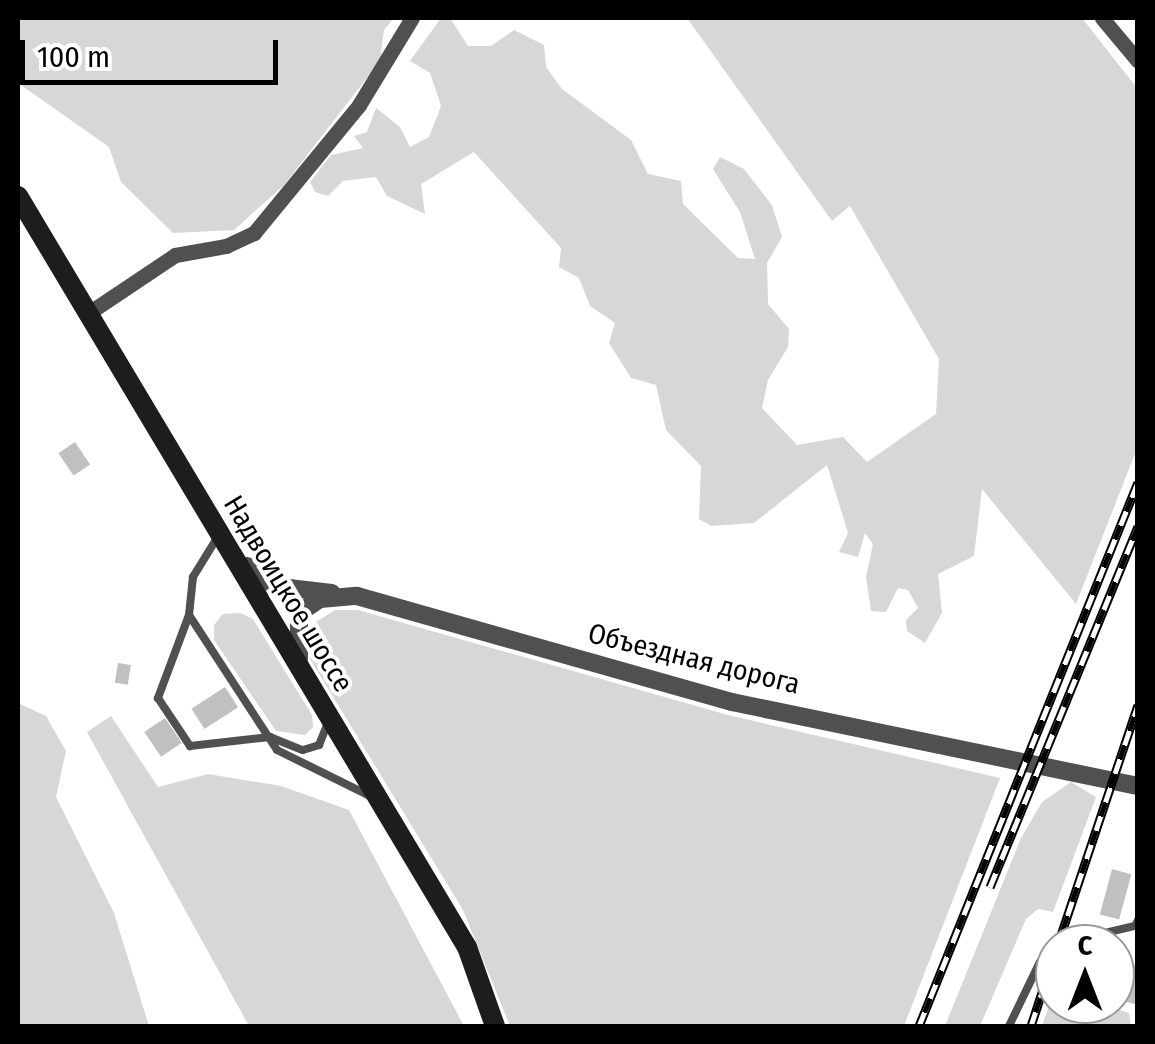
<!DOCTYPE html>
<meta charset="utf-8">
<style>
body{margin:0}
#map{position:relative;width:1155px;height:1044px;overflow:hidden;background:#fff;font-family:"Fira Sans Condensed",sans-serif}
div>[style]{position:absolute}
[style*='--x']{left:calc(var(--x)*1px);top:calc(var(--y)*1px);width:calc(var(--w)*1px);rotate:calc(var(--a)*1deg)}
.green>*{inset:0;background:#d7d7d7}
.building>*{inset:0;background:#c0c0c0;transform-origin:0 0}
.service>*{height:8px;margin:-4px;padding:0 4px;transform-origin:4px;border-radius:4px;background:#505050}
.minor>*{height:15px;margin:-7.5px;padding:0 7.5px;transform-origin:7.5px;border-radius:7.5px;background:#505050}
.tertiary>*{height:18px;margin:-9px;padding:0 9px;transform-origin:9px;border-radius:9px;background:#505050}
.secondary>*{height:20px;margin:-10px;padding:0 10px;transform-origin:10px;border-radius:10px;background:#1d1d1d}
.rail>*{height:9px;margin-top:-4.5px;transform-origin:0;background:repeating-linear-gradient(90deg,#fff 0 15px,#000 0 30px);box-sizing:border-box;border-block:2px solid #000}
span{translate:-50% -50%;white-space:nowrap;text-align:center;line-height:1.15;-webkit-text-stroke:8px #fff;paint-order:stroke}
.street-label{font-size:28px;color:#000}
.frame{position:absolute;inset:0;border:20px solid #000;pointer-events:none}
.north{position:absolute;left:1035px;top:924px;width:100px;height:100px;box-sizing:border-box;background:#fff;border:2px solid #999;border-radius:50%;rotate:0deg;font-size:28px;font-weight:700;line-height:40px;text-align:center;color:#000}
.north::after{content:'';display:block;margin:auto;width:35px;height:45px;background:#000;clip-path:polygon(50% 0,100% 100%,50% 72%,0 100%)}
.scale{position:absolute;left:20px;top:40px;width:258px;height:45px;box-sizing:border-box;border:5px solid #000;border-top:0;padding-left:12px;font-size:30px;line-height:35px;white-space:nowrap;color:#000;-webkit-text-stroke:8px #fff;paint-order:stroke}
</style>
<div id="map">
<div class="green">
<div style="clip-path:polygon(18px 18px,394px 18px,384px 30px,380px 61px,284px 185px,234px 230px,173px 233px,121px 182px,109px 147px,18px 83px)"></div>
<div style="clip-path:polygon(441px 18px,450px 18px,468px 46px,491px 46px,514px 30px,544px 45px,546px 67px,562px 89px,631px 140px,648px 174px,681px 181px,683px 204px,738px 258px,755px 259px,740px 212px,713px 169px,720px 157px,744px 169px,772px 205px,782px 237px,767px 263px,768px 304px,789px 329px,788px 347px,768px 380px,762px 408px,797px 445px,843px 437px,867px 462px,936px 414px,939px 359px,850px 206px,832px 221px,687px 18px,1082px 18px,1137px 88px,1138px 446px,1076px 604px,982px 489px,974px 556px,938px 574px,942px 613px,925px 643px,907px 631px,906px 620px,918px 608px,908px 590px,898px 588px,886px 612px,871px 611px,866px 577px,873px 544px,865px 533px,858px 557px,839px 552px,848px 533px,827px 465px,754px 523px,711px 526px,699px 519px,701px 466px,666px 430px,656px 385px,631px 378px,609px 343px,615px 323px,590px 306px,579px 278px,559px 267px,561px 248px,474px 152px,421px 184px,425px 214px,387px 196px,376px 177px,343px 181px,328px 196px,315px 192px,310px 182px,331px 155px,363px 148px,354px 136px,367px 132px,376px 108px,400px 127px,410px 147px,429px 137px,441px 106px,430px 73px,410px 61px)"></div>
<div style="clip-path:polygon(335px 610px,358px 610px,728px 715px,1000px 778px,904px 1026px,510px 1026px,463px 910px,310px 659px,313px 624px)"></div>
<div style="clip-path:polygon(240px 613px,253px 619px,312px 715px,313px 727px,305px 735px,276px 731px,214px 640px,214px 625px,223px 614px)"></div>
<div style="clip-path:polygon(18px 703px,46px 716px,66px 751px,56px 797px,114px 913px,149px 1026px,18px 1026px)"></div>
<div style="clip-path:polygon(111px 716px,158px 787px,208px 774px,281px 786px,349px 810px,464px 1026px,249px 1026px,87px 732px)"></div>
<div style="clip-path:polygon(1071px 782px,1096px 797px,1053px 912px,1038px 909px,1026px 919px,980px 1026px,945px 1026px,1021px 838px,1042px 802px)"></div>
<div style="clip-path:polygon(1055px 989px,1055px 1004px,1101px 1004px,1129px 1013px,1131px 1026px,1042px 1026px)"></div>
</div>
<div class="building">
<div style="left:75px;top:442px;width:27px;height:20px;rotate:56deg"></div>
<div style="left:118px;top:663px;width:13px;height:20px;rotate:9deg"></div>
<div style="left:225px;top:687px;width:24px;height:40px;rotate:57deg"></div>
<div style="left:165px;top:718px;width:30px;height:25px;rotate:56deg"></div>
<div style="left:1112px;top:869px;width:20px;height:47px;rotate:15deg"></div>
<div style="clip-path:polygon(1115px 959px,1138px 966px,1138px 1005px,1115px 999px)"></div>
</div>
<div class="service">
<div style="--x:217;--y:538;--w:46;--a:121.6"></div>
<div style="--x:193;--y:577;--w:38;--a:96"></div>
<div style="--x:189;--y:615;--w:89;--a:110.5"></div>
<div style="--x:158;--y:698;--w:58;--a:56.3"></div>
<div style="--x:190;--y:746;--w:81;--a:-6.4"></div>
<div style="--x:270;--y:737;--w:35;--a:22"></div>
<div style="--x:303;--y:750;--w:17;--a:-17"></div>
<div style="--x:319;--y:745;--w:22;--a:-68"></div>
<div style="--x:189;--y:615;--w:161;--a:56.9"></div>
<div style="--x:277;--y:750;--w:104;--a:26.3"></div>
<div style="--x:1058;--y:944;--w:79;--a:-13.2"></div>
<div style="--x:1135;--y:926;--w:7;--a:-63"></div>
<div style="--x:1009;--y:1026;--w:71;--a:-64.2"></div>
<div style="--x:1040;--y:962;--w:21;--a:-45"></div>
</div>
<div class="minor">
<div style="--x:1102;--y:18;--w:56;--a:50.1"></div>
<div style="--x:87;--y:314;--w:106;--a:-33.8"></div>
<div style="--x:175;--y:255;--w:52;--a:-10"></div>
<div style="--x:226;--y:246;--w:31;--a:-25"></div>
<div style="--x:254;--y:233;--w:166;--a:-50.6"></div>
<div style="--x:359;--y:105;--w:102;--a:-58.7"></div>
</div>
<div class="tertiary">
<div style="--x:247;--y:566;--w:25;--a:50"></div>
<div style="--x:263;--y:585;--w:69;--a:6.6"></div>
<div style="--x:299;--y:659;--w:46;--a:-90"></div>
<div style="--x:299;--y:613;--w:25;--a:-34"></div>
<div style="--x:320;--y:599;--w:37;--a:-5"></div>
<div style="--x:357;--y:596;--w:390;--a:15.8"></div>
<div style="--x:732;--y:702;--w:415;--a:11.7"></div>
</div>
<div class="secondary">
<div style="--x:18;--y:196;--w:875;--a:59.13"></div>
<div style="--x:467;--y:947;--w:84;--a:70.5"></div>
</div>
<div class="rail">
<div style="--x:990;--y:887;--w:390;--a:-67.7"></div>
<div style="--x:1058;--y:944;--w:252;--a:-71.5"></div>
<div style="--x:919;--y:1026;--w:586;--a:-68.07"></div>
<div style="--x:1031;--y:1026;--w:78;--a:-72"></div>
</div>
<div class="street-label">
<span style="left:288px;top:594px;rotate:59deg">Надвоицкое шоссе</span>
<span style="left:694px;top:659px;rotate:14deg">Объездная дорога</span>
</div>
<div class="frame"></div>
<div class="north">С</div>
<div class="scale">100 m</div>
</div>
